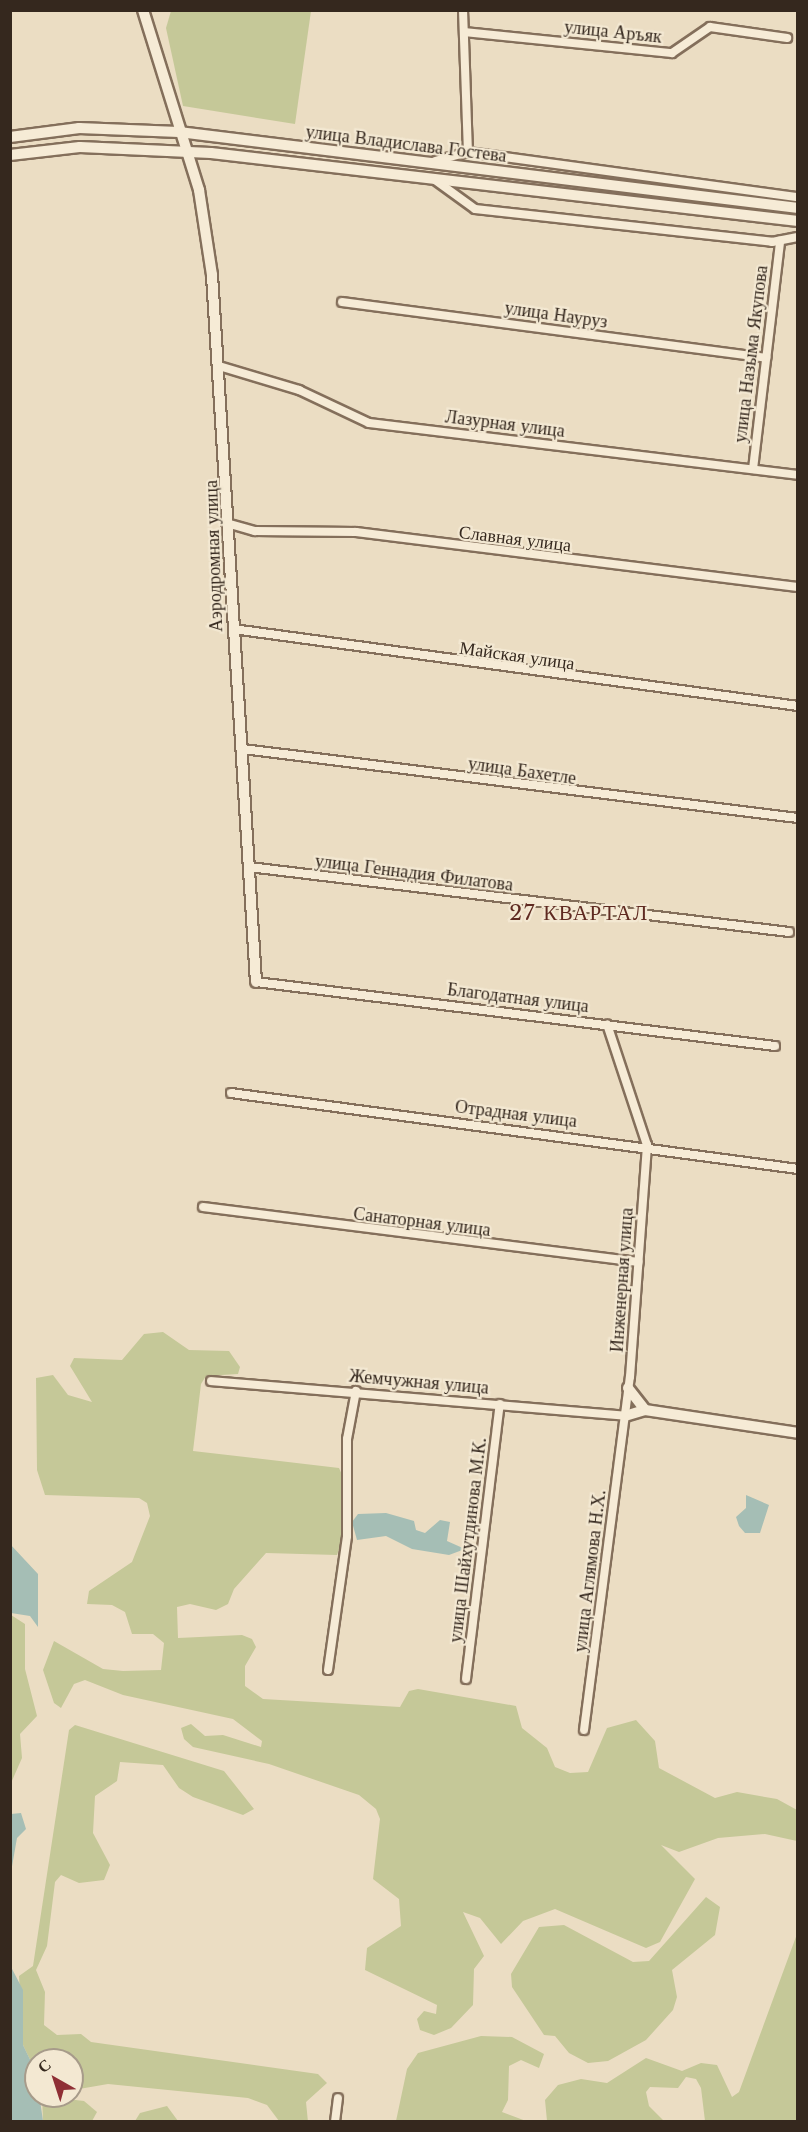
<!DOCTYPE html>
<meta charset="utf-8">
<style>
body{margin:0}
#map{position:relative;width:808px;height:2132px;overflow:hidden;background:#ebddc3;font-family:"Libre Baskerville",serif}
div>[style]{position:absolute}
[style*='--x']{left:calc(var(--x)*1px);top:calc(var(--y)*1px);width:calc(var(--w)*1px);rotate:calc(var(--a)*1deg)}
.green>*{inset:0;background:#c5c898}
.water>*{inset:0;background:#a5beb5}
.roads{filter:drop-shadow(2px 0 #846f5b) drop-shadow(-2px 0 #846f5b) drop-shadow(0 2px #846f5b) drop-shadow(0 -2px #846f5b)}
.street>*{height:8px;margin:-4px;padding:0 4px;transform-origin:4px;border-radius:4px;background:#f6ebd6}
.secondary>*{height:10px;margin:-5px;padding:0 5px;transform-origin:5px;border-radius:5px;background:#f6ebd6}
span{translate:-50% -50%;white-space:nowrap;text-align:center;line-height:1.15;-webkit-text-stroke:4.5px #f3e8d2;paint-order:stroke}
.street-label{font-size:18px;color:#35281e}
.quarter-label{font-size:21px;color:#5f2a21;letter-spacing:1.5px}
.frame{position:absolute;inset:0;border:12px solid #35281e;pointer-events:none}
.north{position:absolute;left:24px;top:2048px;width:60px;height:60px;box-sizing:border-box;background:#f3e8d2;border:2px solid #a79b8a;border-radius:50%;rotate:321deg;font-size:16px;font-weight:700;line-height:24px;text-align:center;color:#35281e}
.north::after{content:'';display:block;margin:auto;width:21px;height:27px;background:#8f2f35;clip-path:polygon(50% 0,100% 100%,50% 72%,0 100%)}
</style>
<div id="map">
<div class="green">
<div style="clip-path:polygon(171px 11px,311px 11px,295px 124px,183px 106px,166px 28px)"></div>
<div style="clip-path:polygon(163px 1332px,189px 1350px,229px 1351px,240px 1367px,238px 1374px,206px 1376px,201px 1384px,193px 1451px,339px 1468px,343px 1477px,344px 1534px,337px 1555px,266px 1553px,234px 1589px,228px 1604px,216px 1610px,190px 1604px,177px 1607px,178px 1638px,242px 1635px,252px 1639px,256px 1647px,245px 1666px,245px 1686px,263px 1699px,400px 1707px,409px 1691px,418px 1689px,516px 1706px,522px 1728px,547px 1748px,555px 1767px,570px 1773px,588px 1772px,607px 1728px,636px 1720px,655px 1741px,659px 1768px,715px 1798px,737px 1792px,777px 1799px,797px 1810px,797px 1841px,765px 1834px,718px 1838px,679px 1852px,661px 1845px,695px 1879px,660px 1942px,646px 1948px,555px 1909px,523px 1921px,501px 1944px,480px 1918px,463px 1912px,484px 1956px,474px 1969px,473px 2005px,451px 2028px,434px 2035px,420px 2030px,417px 2019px,424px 2011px,436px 2014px,437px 2005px,365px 1970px,367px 1948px,401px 1926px,399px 1899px,373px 1879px,380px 1819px,376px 1809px,359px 1795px,269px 1764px,193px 1747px,184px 1739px,181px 1728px,191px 1724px,205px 1736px,223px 1735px,261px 1747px,262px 1741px,233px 1719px,123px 1695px,85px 1680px,74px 1684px,61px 1708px,54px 1703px,43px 1670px,54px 1641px,103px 1669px,123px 1671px,161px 1670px,164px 1643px,153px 1634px,132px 1634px,125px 1612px,112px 1605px,87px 1604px,89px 1591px,132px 1562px,150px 1516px,147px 1503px,139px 1498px,45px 1495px,37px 1470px,36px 1378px,53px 1375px,68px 1395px,92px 1402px,70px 1366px,74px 1358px,122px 1360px,144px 1334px)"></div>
<div style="clip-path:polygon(11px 1615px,25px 1624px,25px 1669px,37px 1716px,20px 1734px,22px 1758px,11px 1783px)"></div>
<div style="clip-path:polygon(75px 1725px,224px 1771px,254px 1809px,243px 1815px,193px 1797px,179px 1788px,163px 1765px,120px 1762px,117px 1781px,95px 1796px,93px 1833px,110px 1865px,104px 1880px,79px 1883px,61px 1875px,55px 1882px,47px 1946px,36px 1970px,45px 1992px,44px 2025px,57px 2035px,81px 2034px,91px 2042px,318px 2074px,327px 2083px,306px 2102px,308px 2122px,279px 2121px,267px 2105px,248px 2098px,108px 2084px,79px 2089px,72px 2083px,72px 2060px,36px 2060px,36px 2072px,23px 2045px,19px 1976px,33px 1966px,69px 1730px)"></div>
<div style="clip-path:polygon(706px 1897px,720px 1907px,715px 1935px,672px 1970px,677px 1997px,673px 2010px,646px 2040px,608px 2061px,588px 2063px,569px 2053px,555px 2036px,544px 2035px,512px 1987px,511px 1974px,539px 1927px,564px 1925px,633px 1962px,649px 1961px)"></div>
<div style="clip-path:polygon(797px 1934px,797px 2121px,705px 2121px,701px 2088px,696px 2079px,686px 2077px,678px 2088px,650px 2087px,646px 2092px,649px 2106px,664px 2121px,547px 2121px,545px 2100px,558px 2085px,581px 2079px,607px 2083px,646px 2058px,682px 2071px,701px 2063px,717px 2065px,732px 2097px,739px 2092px)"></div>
<div style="clip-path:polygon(481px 2036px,512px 2037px,544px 2054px,539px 2068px,521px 2060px,509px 2066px,508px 2100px,502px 2112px,526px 2121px,396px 2121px,407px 2069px,418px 2053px)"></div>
<div style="clip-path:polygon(42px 2096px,84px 2101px,97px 2112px,92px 2121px,43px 2121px)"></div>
<div style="clip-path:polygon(167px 2106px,178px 2121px,135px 2121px,140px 2113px)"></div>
</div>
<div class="water">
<div style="clip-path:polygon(746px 1495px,769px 1505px,760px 1533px,745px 1533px,739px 1526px,736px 1517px,746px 1508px)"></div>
<div style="clip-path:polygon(386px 1513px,414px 1521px,416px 1530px,425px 1533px,440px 1520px,450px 1522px,447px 1541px,465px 1549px,449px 1555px,412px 1549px,386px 1536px,357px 1540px,352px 1522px,358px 1514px)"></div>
<div style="clip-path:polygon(10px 1544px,38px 1574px,38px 1627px,30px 1616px,11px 1613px)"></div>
<div style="clip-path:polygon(21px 1813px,26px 1829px,17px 1838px,11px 1872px,11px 1814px)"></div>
<div style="clip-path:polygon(10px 1965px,23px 1990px,23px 2045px,36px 2072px,43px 2121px,11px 2121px)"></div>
</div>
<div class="roads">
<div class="street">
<div style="--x:463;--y:10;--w:142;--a:88"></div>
<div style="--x:464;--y:32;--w:209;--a:5.8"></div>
<div style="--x:672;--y:53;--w:46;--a:-34.4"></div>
<div style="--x:710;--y:27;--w:78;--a:8.1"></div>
<div style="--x:435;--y:161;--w:34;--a:-15"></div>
<div style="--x:468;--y:152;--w:333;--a:7.8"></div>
<div style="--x:435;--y:180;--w:49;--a:35.9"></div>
<div style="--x:475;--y:209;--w:299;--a:6.3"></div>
<div style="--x:772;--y:242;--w:26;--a:-11"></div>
<div style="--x:342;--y:302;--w:428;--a:7.5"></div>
<div style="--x:219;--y:366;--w:84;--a:16.7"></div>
<div style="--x:299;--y:390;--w:77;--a:25.2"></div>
<div style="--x:369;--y:423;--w:432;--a:6.9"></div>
<div style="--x:753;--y:469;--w:230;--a:-83.2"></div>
<div style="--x:230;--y:524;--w:26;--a:16"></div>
<div style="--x:255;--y:531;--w:101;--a:0.6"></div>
<div style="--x:356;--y:532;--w:445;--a:7.1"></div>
<div style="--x:233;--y:629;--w:570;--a:7.76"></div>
<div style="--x:243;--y:749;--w:559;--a:7.09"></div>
<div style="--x:249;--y:867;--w:544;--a:6.86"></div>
<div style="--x:256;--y:982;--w:523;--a:7.03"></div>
<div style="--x:231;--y:1093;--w:572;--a:7.63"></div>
<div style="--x:203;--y:1207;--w:439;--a:7.2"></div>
<div style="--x:211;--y:1381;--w:415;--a:4.8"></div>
<div style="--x:328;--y:1670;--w:135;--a:-81.9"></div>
<div style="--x:347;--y:1536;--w:97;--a:-90"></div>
<div style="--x:347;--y:1439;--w:49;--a:-79.4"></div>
<div style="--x:466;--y:1679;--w:277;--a:-83"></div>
<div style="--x:584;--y:1730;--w:356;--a:-82.6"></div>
<div style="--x:630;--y:1377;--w:233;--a:-85.8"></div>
<div style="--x:647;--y:1145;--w:127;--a:-108.3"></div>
<div style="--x:335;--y:2122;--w:24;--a:-83"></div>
</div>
<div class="secondary">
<div style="--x:143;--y:10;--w:189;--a:72.7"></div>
<div style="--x:199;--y:190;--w:86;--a:81.3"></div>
<div style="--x:212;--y:275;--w:708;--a:86.44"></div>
<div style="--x:10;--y:137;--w:70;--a:-7.4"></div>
<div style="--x:79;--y:128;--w:100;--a:2.3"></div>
<div style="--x:179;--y:132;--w:624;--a:7"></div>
<div style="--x:10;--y:155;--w:70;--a:-6.5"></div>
<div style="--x:80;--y:147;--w:131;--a:2.6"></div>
<div style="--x:211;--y:153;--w:591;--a:6.61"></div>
<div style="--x:628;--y:1388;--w:28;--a:52"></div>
<div style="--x:625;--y:1416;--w:21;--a:-17"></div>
<div style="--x:645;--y:1410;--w:155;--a:8.5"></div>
</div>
</div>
<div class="street-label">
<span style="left:613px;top:32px;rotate:6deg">улица Аръяк</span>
<span style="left:406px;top:144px;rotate:7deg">улица Владислава Гостева</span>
<span style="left:556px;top:315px;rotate:8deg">улица Науруз</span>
<span style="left:751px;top:354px;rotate:-83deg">улица Назыма Якупова</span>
<span style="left:505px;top:424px;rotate:7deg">Лазурная улица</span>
<span style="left:515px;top:539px;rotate:7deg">Славная улица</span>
<span style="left:214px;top:556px;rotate:-92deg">Аэродромная улица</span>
<span style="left:517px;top:656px;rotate:8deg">Майская улица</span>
<span style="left:522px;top:771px;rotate:8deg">улица Бахетле</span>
<span style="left:414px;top:873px;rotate:7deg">улица Геннадия Филатова</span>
<span style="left:518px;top:998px;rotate:7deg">Благодатная улица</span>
<span style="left:516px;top:1114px;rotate:7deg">Отрадная улица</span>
<span style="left:422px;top:1222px;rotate:7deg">Санаторная улица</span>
<span style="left:622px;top:1280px;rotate:-86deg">Инженерная улица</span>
<span style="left:419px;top:1382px;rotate:5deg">Жемчужная улица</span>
<span style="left:468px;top:1540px;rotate:-83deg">улица Шайхутдинова М.К.</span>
<span style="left:590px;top:1571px;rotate:-83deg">улица Аглямова Н.Х.</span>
</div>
<div class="quarter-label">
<span style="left:579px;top:913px">27 КВАРТАЛ</span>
</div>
<div class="frame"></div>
<div class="north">С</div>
</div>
